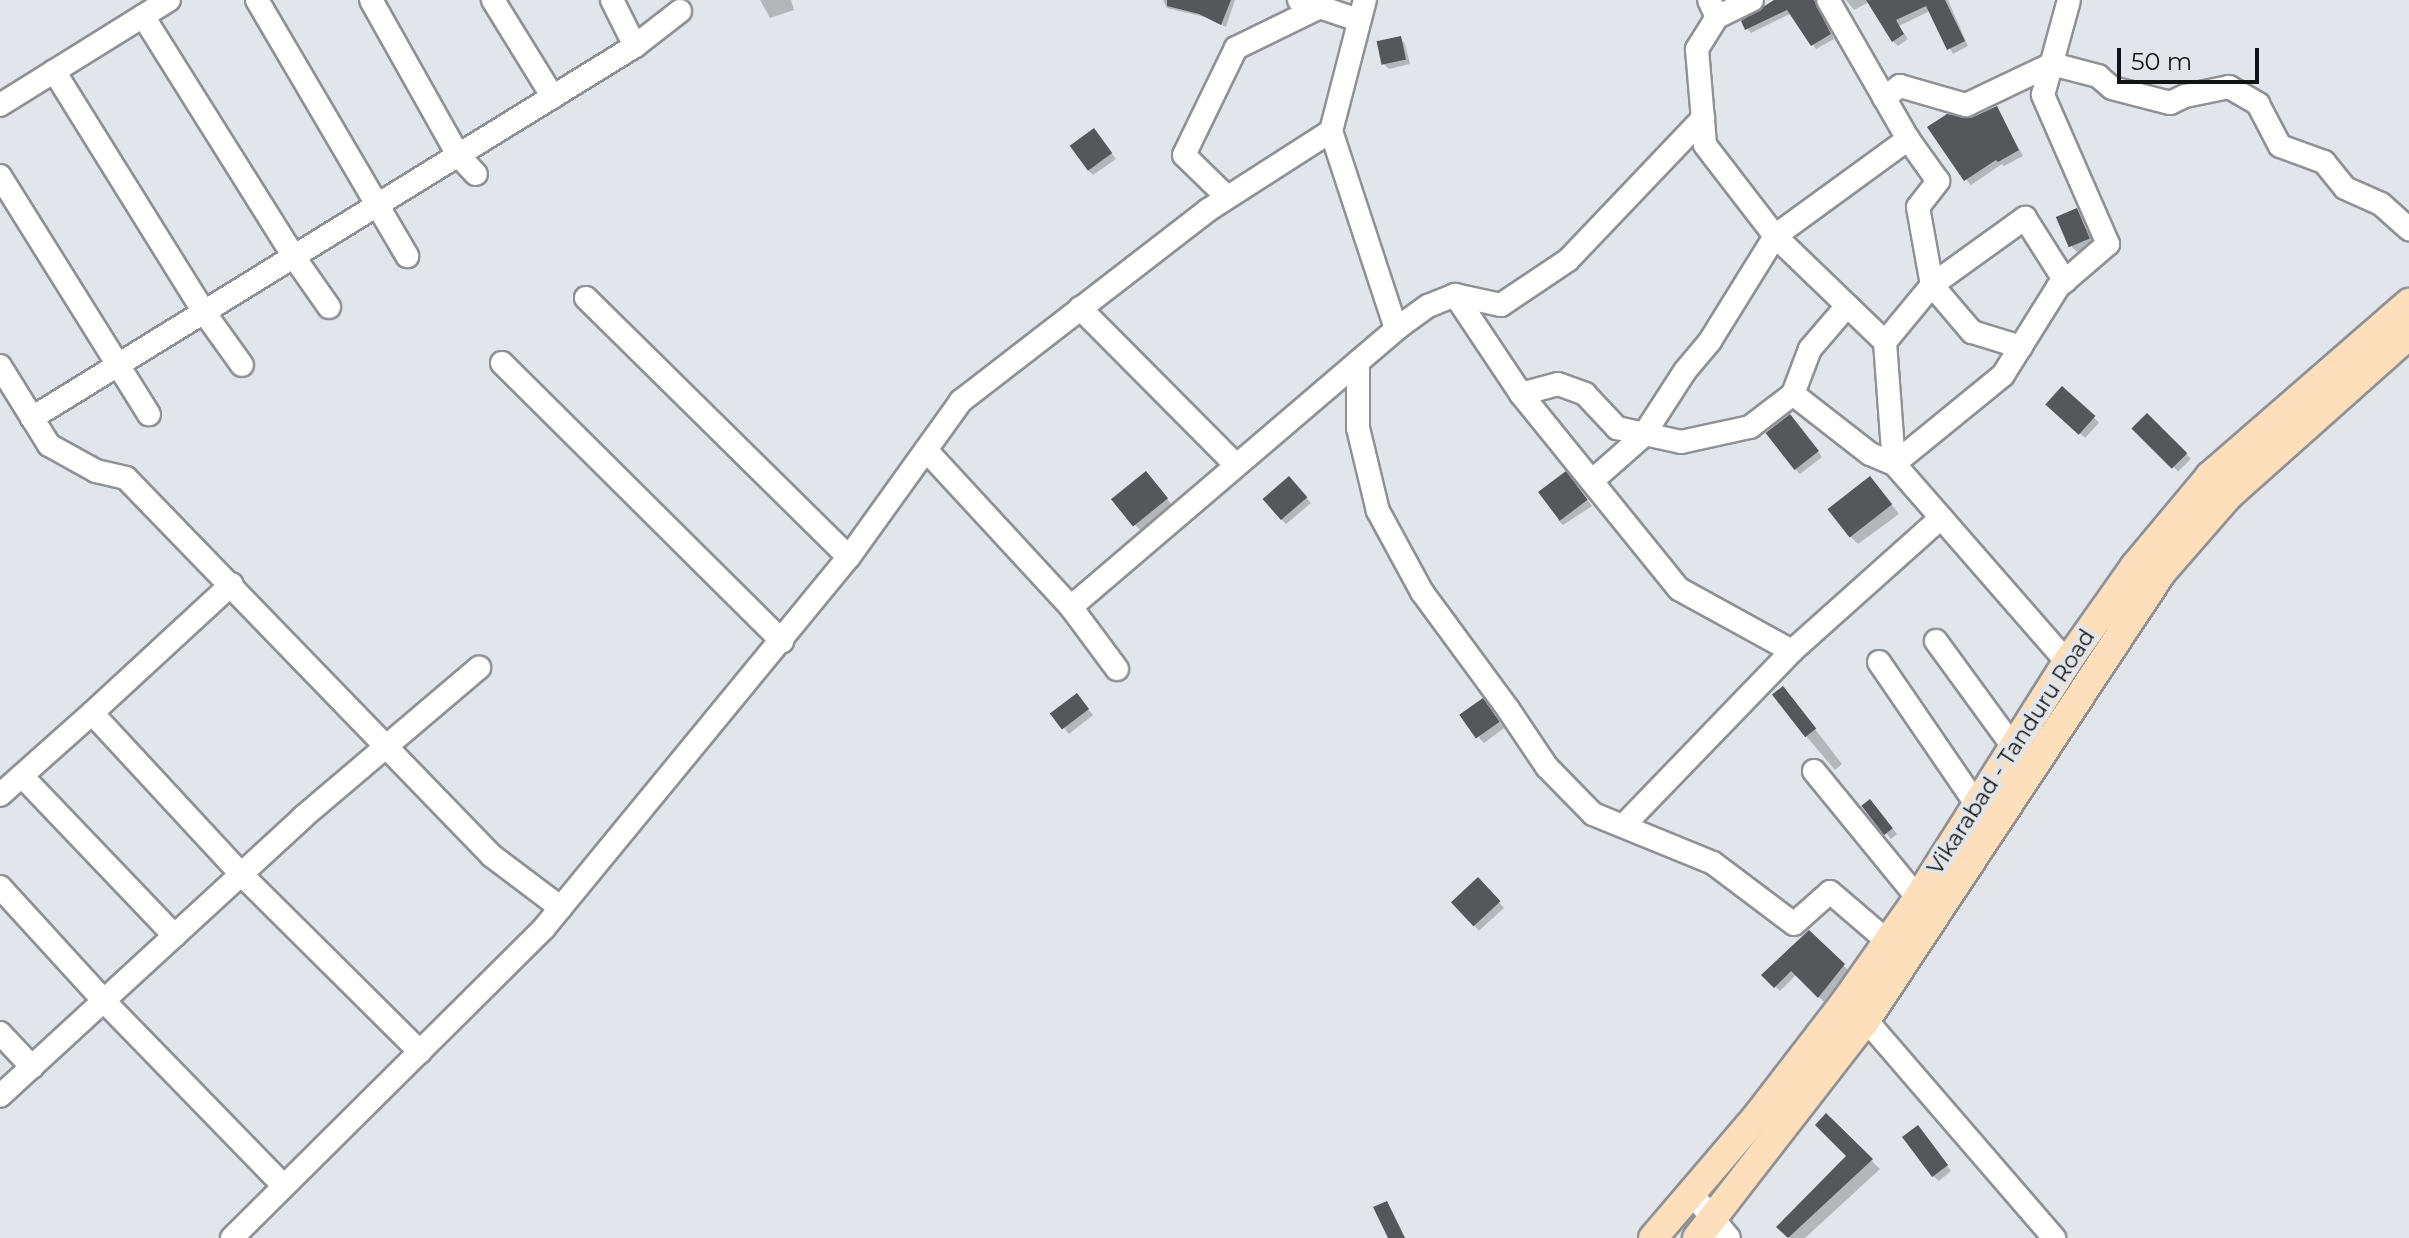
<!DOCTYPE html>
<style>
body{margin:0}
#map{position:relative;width:2409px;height:1238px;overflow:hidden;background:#e2e5e9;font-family:Montserrat,sans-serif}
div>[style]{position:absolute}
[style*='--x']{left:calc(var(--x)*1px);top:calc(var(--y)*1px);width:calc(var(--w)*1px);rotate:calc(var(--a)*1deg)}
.shadow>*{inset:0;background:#0003;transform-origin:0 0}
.building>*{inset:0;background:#55575b;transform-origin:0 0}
.roads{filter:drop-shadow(2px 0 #8f9196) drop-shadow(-2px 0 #8f9196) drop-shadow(0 2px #8f9196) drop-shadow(0 -2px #8f9196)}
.minor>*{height:22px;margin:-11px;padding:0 11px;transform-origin:11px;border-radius:11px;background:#fff}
.major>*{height:28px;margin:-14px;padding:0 14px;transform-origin:14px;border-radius:14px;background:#fddfbb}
span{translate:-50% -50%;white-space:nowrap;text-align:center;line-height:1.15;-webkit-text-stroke:8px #e2e5e9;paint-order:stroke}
.street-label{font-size:22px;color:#121314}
.scale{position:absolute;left:2117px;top:48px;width:142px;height:36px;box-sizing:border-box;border:4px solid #121314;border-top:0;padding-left:10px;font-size:24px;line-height:28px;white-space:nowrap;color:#121314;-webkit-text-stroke:6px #e2e5e9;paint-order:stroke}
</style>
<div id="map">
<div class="shadow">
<div style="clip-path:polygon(760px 0,791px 0,794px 10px,770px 18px)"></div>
<div style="clip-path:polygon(1163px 0,1235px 0,1226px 27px,1205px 17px,1167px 8px)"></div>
<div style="clip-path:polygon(1780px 0,1820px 0,1817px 6px,1834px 39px,1816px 49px,1792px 13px,1751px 33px,1747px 29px)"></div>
<div style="clip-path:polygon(1846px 0,1871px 0,1871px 1px,1854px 10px)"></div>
<div style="clip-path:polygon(1883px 0,1948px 0,1968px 46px,1953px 54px,1930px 11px,1899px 26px,1908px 39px,1898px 46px,1893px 41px)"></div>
<div style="clip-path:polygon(1400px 38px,1405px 44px,1410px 64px,1389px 69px,1384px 64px)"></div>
<div style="clip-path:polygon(1996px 108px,2023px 156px,2004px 166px,2002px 164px,1971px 185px,1966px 179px,1971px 120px)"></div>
<div style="clip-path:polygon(1094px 130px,1116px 159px,1093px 175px,1088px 170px)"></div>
<div style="clip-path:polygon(2076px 210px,2094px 244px,2077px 252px,2072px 247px)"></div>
<div style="left:2062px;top:389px;width:50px;height:21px;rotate:42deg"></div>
<div style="left:2147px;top:415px;width:62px;height:18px;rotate:45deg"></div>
<div style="clip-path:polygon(1795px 421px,1822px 457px,1800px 474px,1795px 469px)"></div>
<div style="clip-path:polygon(1151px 479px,1172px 505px,1140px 530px,1135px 525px)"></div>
<div style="clip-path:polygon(1571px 479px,1592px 506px,1563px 525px,1558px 520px)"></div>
<div style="clip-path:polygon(1294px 484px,1311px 503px,1286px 524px,1281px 519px)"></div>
<div style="clip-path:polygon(1878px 487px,1899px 514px,1858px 544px,1850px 536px)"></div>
<div style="clip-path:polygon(1788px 694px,1842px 764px,1835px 770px,1806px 736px)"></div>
<div style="clip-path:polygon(1082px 701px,1093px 715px,1069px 734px,1064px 728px)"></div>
<div style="clip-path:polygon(1488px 706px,1504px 728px,1484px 743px,1479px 738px)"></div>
<div style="clip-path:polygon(1864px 806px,1875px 806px,1897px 834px,1891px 839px)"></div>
<div style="left:1478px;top:879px;width:39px;height:34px;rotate:48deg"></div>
<div style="clip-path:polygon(1809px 933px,1848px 970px,1824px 1002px,1797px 974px,1780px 991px,1764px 975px)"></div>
<div style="clip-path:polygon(1826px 1116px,1880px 1169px,1805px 1238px,1790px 1238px,1778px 1227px,1849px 1156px)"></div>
<div style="clip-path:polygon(1923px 1133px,1951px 1171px,1939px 1181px,1933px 1176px)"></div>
</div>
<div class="building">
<div style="clip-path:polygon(1167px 0,1231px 0,1221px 25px,1199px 14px,1167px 6px)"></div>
<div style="clip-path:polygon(1774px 0,1814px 0,1831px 34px,1811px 46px,1787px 10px,1745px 30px,1741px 21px)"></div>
<div style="clip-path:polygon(1866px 0,1945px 0,1965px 41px,1947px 50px,1926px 6px,1896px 20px,1904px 34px,1892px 42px)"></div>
<div style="left:1401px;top:36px;width:24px;height:25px;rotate:78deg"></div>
<div style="clip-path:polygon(1997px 106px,2019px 150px,1998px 162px,1996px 160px,1964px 181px,1927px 127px,1947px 114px,1971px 118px)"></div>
<div style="left:1094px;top:128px;width:31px;height:30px;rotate:54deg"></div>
<div style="left:2077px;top:208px;width:33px;height:23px;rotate:67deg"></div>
<div style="left:2062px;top:386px;width:45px;height:25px;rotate:42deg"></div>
<div style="left:2147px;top:413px;width:57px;height:22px;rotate:45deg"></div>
<div style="left:1790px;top:414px;width:47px;height:31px;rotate:52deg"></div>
<div style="left:1146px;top:471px;width:35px;height:45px;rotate:51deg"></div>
<div style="left:1566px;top:471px;width:36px;height:35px;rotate:53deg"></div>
<div style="left:1289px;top:476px;width:28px;height:35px;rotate:49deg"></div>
<div style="left:1870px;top:476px;width:36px;height:54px;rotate:52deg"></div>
<div style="left:1783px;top:686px;width:54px;height:14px;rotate:52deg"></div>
<div style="left:1077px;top:693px;width:20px;height:34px;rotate:53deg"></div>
<div style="left:1483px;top:698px;width:29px;height:29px;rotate:55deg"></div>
<div style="left:1870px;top:799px;width:37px;height:11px;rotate:52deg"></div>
<div style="left:1478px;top:877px;width:33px;height:37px;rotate:47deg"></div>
<div style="clip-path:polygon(1809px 930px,1845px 964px,1818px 998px,1791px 971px,1774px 988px,1761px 975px)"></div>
<div style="clip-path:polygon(1826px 1113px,1873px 1159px,1788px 1238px,1776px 1227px,1846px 1156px,1815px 1125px)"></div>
<div style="left:1918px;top:1125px;width:50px;height:20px;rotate:53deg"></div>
<div style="clip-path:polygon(1387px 1201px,1405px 1238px,1388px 1238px,1373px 1207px)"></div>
</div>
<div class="roads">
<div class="minor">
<div style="--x:257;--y:0;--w:297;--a:59.6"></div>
<div style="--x:371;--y:0;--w:178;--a:60.7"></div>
<div style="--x:458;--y:155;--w:26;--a:47"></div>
<div style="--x:493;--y:0;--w:114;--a:58.3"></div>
<div style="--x:1299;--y:0;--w:62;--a:18.7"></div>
<div style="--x:1709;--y:0;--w:19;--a:65"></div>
<div style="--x:1717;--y:17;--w:39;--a:-26"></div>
<div style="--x:143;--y:16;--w:284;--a:57.9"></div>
<div style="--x:294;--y:257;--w:61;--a:55"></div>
<div style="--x:1717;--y:17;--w:38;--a:122"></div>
<div style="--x:1697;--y:49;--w:96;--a:85.2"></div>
<div style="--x:1705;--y:145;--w:115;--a:52.4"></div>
<div style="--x:1775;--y:236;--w:165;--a:-36.1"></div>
<div style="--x:1908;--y:139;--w:160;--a:-119.9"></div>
<div style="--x:635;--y:46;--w:57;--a:-37.9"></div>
<div style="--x:54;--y:71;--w:284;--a:58.1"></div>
<div style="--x:204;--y:312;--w:65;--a:54.4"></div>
<div style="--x:1884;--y:98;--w:20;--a:-37"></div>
<div style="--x:1900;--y:86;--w:69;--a:16.1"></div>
<div style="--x:1966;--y:105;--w:95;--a:-25.5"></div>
<div style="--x:2052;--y:64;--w:48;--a:14.6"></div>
<div style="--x:2098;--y:76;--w:18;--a:41"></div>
<div style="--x:2112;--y:88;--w:60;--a:14.5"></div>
<div style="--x:2170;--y:103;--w:17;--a:-25"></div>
<div style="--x:2185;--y:96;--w:45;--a:-11.6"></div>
<div style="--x:2229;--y:87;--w:34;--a:30"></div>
<div style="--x:2258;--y:104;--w:47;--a:62.4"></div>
<div style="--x:2280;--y:146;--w:47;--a:20"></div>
<div style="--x:2324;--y:162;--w:33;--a:51"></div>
<div style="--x:2345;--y:188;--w:39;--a:24"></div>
<div style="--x:2381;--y:204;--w:38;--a:42"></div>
<div style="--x:0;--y:105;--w:199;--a:-31.9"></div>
<div style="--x:1331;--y:131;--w:208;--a:71.8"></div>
<div style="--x:0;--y:176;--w:281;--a:58"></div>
<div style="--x:1227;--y:197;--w:60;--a:-135.7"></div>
<div style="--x:1184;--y:155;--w:119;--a:-64.1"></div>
<div style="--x:1236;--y:48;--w:93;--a:-26"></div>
<div style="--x:1455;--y:295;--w:119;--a:56.3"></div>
<div style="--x:1521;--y:394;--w:251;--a:51"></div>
<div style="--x:1679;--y:589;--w:129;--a:28.8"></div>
<div style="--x:1792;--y:651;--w:242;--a:134"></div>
<div style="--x:586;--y:298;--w:369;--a:44.6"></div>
<div style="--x:1080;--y:308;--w:221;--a:45.2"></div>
<div style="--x:1885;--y:342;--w:74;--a:-50.5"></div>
<div style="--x:1932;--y:285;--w:79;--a:-100.2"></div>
<div style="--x:1918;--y:207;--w:33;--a:-52"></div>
<div style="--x:1938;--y:181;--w:52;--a:-125.5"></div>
<div style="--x:2021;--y:347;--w:51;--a:-163"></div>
<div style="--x:1972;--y:332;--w:62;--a:-130.4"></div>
<div style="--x:1932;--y:285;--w:115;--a:-35.8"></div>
<div style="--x:2025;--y:218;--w:75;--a:57.6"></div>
<div style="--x:1358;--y:362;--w:66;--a:90"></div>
<div style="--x:1358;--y:428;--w:85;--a:76.5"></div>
<div style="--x:1378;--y:511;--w:92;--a:61.5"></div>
<div style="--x:1422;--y:592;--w:145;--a:53.7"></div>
<div style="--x:1508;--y:709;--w:70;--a:56.1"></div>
<div style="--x:1547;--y:767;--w:66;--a:45.6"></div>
<div style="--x:1593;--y:814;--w:130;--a:22.2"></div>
<div style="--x:1713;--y:863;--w:101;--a:37"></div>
<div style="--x:1794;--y:924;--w:48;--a:-41.6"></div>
<div style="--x:1830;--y:892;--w:74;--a:40.6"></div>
<div style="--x:502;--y:363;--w:395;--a:44.8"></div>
<div style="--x:0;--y:366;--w:93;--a:58.2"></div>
<div style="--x:49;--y:445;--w:54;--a:29"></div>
<div style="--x:96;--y:471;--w:31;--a:13"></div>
<div style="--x:126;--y:478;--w:526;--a:45.92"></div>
<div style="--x:492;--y:856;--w:86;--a:37"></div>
<div style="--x:1521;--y:394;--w:38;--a:-15"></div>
<div style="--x:1558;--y:384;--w:29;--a:20"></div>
<div style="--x:1585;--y:394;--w:47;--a:46.7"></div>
<div style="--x:1617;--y:428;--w:66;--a:12.3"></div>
<div style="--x:1681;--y:442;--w:71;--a:-12.3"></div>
<div style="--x:1750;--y:427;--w:54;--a:-37.5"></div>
<div style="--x:1793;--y:394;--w:48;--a:-69.3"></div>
<div style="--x:1810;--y:349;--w:57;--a:-49.3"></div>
<div style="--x:32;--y:418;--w:709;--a:-31.67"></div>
<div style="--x:635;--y:46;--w:51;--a:-116.6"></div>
<div style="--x:926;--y:450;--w:214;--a:47.3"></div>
<div style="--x:1593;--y:480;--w:67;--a:-41.3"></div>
<div style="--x:1643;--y:436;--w:77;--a:-57.1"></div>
<div style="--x:1685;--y:371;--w:39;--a:-50"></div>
<div style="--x:1710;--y:341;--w:123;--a:-58.2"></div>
<div style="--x:1775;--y:236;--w:153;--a:43.9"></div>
<div style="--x:1885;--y:342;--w:122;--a:85.8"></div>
<div style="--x:1894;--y:464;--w:26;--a:-157"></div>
<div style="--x:1870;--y:454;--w:98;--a:-142.1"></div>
<div style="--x:1936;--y:641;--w:132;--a:53.9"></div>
<div style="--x:1792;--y:651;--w:200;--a:-41.8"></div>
<div style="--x:1879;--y:662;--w:173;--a:55.6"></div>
<div style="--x:2067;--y:662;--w:263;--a:-131.1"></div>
<div style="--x:1894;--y:464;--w:141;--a:-39.2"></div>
<div style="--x:2003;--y:375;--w:104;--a:-58"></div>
<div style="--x:2058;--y:287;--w:66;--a:-40.7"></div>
<div style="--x:2108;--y:244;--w:163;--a:-113.6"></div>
<div style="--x:2043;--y:95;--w:98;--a:-74.7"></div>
<div style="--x:1117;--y:669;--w:77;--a:-126.6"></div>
<div style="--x:1071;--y:607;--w:428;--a:-40.5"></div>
<div style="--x:1396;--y:329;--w:39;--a:-36"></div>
<div style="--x:1428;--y:306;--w:29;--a:-22"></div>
<div style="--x:1455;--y:295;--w:47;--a:12.3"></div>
<div style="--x:1501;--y:305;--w:81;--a:-33.9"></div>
<div style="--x:1568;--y:260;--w:196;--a:-46.4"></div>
<div style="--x:92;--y:713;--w:190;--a:-42.7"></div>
<div style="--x:1814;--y:771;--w:164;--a:50.7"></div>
<div style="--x:22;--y:776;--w:221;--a:46.3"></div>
<div style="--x:0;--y:795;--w:123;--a:-41.7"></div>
<div style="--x:92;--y:713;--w:221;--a:47.2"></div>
<div style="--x:242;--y:875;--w:251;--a:44.8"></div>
<div style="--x:0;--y:887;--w:154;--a:47.6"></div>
<div style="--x:104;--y:1001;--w:258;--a:45.8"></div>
<div style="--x:1866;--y:1020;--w:288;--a:49.2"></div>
<div style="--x:0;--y:1033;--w:47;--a:46.7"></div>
<div style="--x:0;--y:1096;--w:412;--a:-42.6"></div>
<div style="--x:303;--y:817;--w:231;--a:-40.3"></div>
<div style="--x:1692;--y:1194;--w:57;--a:49.9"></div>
<div style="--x:232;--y:1238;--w:440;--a:-44.8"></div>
<div style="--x:544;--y:928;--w:480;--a:-50.6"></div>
<div style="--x:849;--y:557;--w:192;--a:-54.3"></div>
<div style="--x:961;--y:401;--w:312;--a:-37.7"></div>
<div style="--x:1208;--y:210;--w:146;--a:-32.7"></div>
<div style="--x:1331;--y:131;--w:135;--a:-75.5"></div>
</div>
<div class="major">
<div style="--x:1653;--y:1238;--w:162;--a:-49.5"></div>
<div style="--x:1758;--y:1115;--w:143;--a:-52.4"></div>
<div style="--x:1845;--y:1002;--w:127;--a:-54.9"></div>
<div style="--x:1918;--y:898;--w:279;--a:-57.7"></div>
<div style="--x:2067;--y:662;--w:118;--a:-54.7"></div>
<div style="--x:2135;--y:566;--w:117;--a:-50.2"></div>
<div style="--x:2210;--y:476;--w:264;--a:-41"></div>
<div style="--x:1697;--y:1238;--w:276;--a:-52.2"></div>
<div style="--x:1866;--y:1020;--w:537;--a:-56.55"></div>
<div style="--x:2162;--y:572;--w:101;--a:-49"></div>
<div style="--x:2228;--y:496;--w:242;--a:-41.7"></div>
</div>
</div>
<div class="street-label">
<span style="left:2011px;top:752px;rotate:-57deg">Vikarabad - Tanduru Road</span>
</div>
<div class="scale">50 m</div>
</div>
